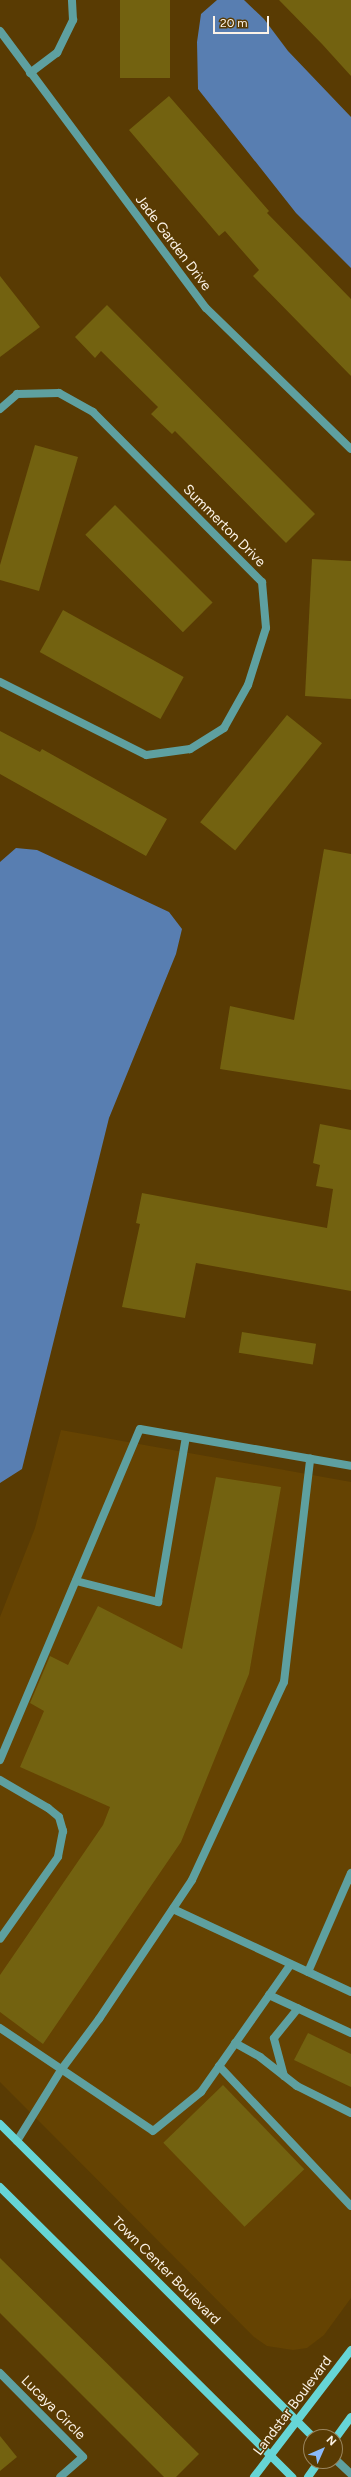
<!DOCTYPE html>
<style>
body{margin:0}
#map{position:relative;width:351px;height:2477px;overflow:hidden;background:#593b03;font-family:Figtree,sans-serif}
div>[style]{position:absolute}
[style*='--x']{left:calc(var(--x)*1px);top:calc(var(--y)*1px);width:calc(var(--w)*1px);rotate:calc(var(--a)*1deg)}
.built>*{inset:0;background:#654302}
.water>*{inset:0;background:#587eb1}
.building>*{inset:0;background:#736210;transform-origin:0 0}
.service>*{height:8px;margin:-4px;padding:0 4px;transform-origin:4px;border-radius:4px;background:#5ea0a0}
.tertiary>*{height:8px;margin:-4px;padding:0 4px;transform-origin:4px;border-radius:4px;background:#5ea0a0}
.secondary>*{height:8px;margin:-4px;padding:0 4px;transform-origin:4px;border-radius:4px;background:#66d5d6}
span{translate:-50% -50%;white-space:nowrap;text-align:center;line-height:1.15;-webkit-text-stroke:3px #593b03;paint-order:stroke}
.street-label{font-size:14px;color:#fcf3e7}
.north{position:absolute;left:303px;top:2429px;width:40px;height:40px;box-sizing:border-box;background:#593b03;border:1px solid #9a855e;border-radius:50%;rotate:45deg;font-size:11px;font-weight:700;line-height:16px;text-align:center;color:#fcf3e7}
.north::after{content:'';display:block;margin:auto;width:14px;height:18px;background:#89bafc;clip-path:polygon(50% 0,100% 100%,50% 72%,0 100%)}
.scale{position:absolute;left:213px;top:16px;width:56px;height:18px;box-sizing:border-box;border:2px solid #fcf3e7;border-top:0;padding-left:5px;font-size:12px;line-height:14px;white-space:nowrap;color:#fcf3e7;-webkit-text-stroke:3px #593b03;paint-order:stroke}
</style>
<div id="map">
<div class="built">
<div style="clip-path:polygon(61px 1430px,351px 1482px,351px 2298px,324px 2335px,307px 2348px,293px 2350px,267px 2346px,254px 2337px,0 2082px,0 1617px,35px 1528px)"></div>
</div>
<div class="water">
<div style="clip-path:polygon(217px 0,244px 0,264px 19px,288px 51px,351px 117px,351px 268px,296px 213px,198px 89px,197px 42px,201px 14px)"></div>
<div style="clip-path:polygon(16px 848px,37px 850px,169px 912px,182px 929px,176px 954px,109px 1118px,22px 1469px,0 1483px,0 862px)"></div>
</div>
<div class="building">
<div style="left:120px;top:0;width:50px;height:78px"></div>
<div style="clip-path:polygon(279px 0,351px 0,351px 76px,322px 44px)"></div>
<div style="clip-path:polygon(169px 96px,269px 211px,267px 213px,351px 299px,351px 376px,253px 276px,259px 270px,225px 231px,219px 236px,129px 130px)"></div>
<div style="clip-path:polygon(0 276px,40px 327px,0 357px)"></div>
<div style="clip-path:polygon(107px 305px,315px 514px,286px 543px,175px 431px,172px 434px,151px 414px,158px 407px,101px 351px,95px 358px,75px 337px)"></div>
<div style="clip-path:polygon(35px 445px,78px 457px,39px 591px,0 580px,0 565px)"></div>
<div style="left:115px;top:505px;width:138px;height:42px;rotate:45deg"></div>
<div style="clip-path:polygon(312px 559px,351px 561px,351px 699px,305px 696px)"></div>
<div style="left:63px;top:610px;width:138px;height:48px;rotate:29deg"></div>
<div style="left:287px;top:715px;width:45px;height:138px;rotate:39deg"></div>
<div style="clip-path:polygon(0 731px,40px 752px,42px 749px,167px 819px,146px 856px,0 774px)"></div>
<div style="clip-path:polygon(324px 849px,351px 854px,351px 1090px,220px 1069px,230px 1006px,294px 1020px)"></div>
<div style="clip-path:polygon(320px 1124px,351px 1130px,351px 1291px,196px 1263px,185px 1318px,122px 1307px,140px 1224px,136px 1223px,142px 1193px,327px 1228px,333px 1189px,316px 1186px,320px 1165px,313px 1163px)"></div>
<div style="left:242px;top:1332px;width:75px;height:21px;rotate:9deg"></div>
<div style="clip-path:polygon(216px 1477px,281px 1487px,249px 1674px,181px 1842px,43px 2044px,0 2012px,0 1975px,103px 1825px,110px 1807px,20px 1767px,44px 1711px,30px 1703px,50px 1656px,68px 1665px,98px 1606px,182px 1649px)"></div>
<div style="clip-path:polygon(308px 2033px,351px 2054px,351px 2087px,294px 2060px)"></div>
<div style="left:223px;top:2085px;width:117px;height:83px;rotate:46deg"></div>
<div style="clip-path:polygon(0 2258px,199px 2454px,176px 2477px,164px 2477px,0 2313px)"></div>
<div style="clip-path:polygon(0 2436px,17px 2457px,0 2471px)"></div>
</div>
<div class="service">
<div style="--x:0;--y:31;--w:345;--a:53.4"></div>
<div style="--x:206;--y:308;--w:202;--a:44.2"></div>
<div style="--x:30;--y:73;--w:34;--a:-37"></div>
<div style="--x:57;--y:53;--w:37;--a:-64"></div>
<div style="--x:73;--y:20;--w:20;--a:-93"></div>
<div style="--x:0;--y:409;--w:23;--a:-41"></div>
<div style="--x:17;--y:394;--w:42;--a:-1.4"></div>
<div style="--x:59;--y:393;--w:39;--a:29"></div>
<div style="--x:93;--y:412;--w:240;--a:45.2"></div>
<div style="--x:262;--y:582;--w:46;--a:85"></div>
<div style="--x:266;--y:628;--w:60;--a:107.5"></div>
<div style="--x:248;--y:685;--w:49;--a:119.2"></div>
<div style="--x:224;--y:728;--w:40;--a:148"></div>
<div style="--x:190;--y:749;--w:44;--a:172.2"></div>
<div style="--x:146;--y:755;--w:163;--a:-153.4"></div>
<div style="--x:76;--y:1581;--w:85;--a:14.4"></div>
<div style="--x:158;--y:1602;--w:167;--a:-80.4"></div>
<div style="--x:0;--y:1760;--w:359;--a:-67.1"></div>
<div style="--x:140;--y:1429;--w:214;--a:9.9"></div>
<div style="--x:0;--y:1780;--w:56;--a:30.3"></div>
<div style="--x:48;--y:1808;--w:14;--a:39"></div>
<div style="--x:59;--y:1817;--w:15;--a:74"></div>
<div style="--x:63;--y:1831;--w:26;--a:101"></div>
<div style="--x:58;--y:1857;--w:100;--a:125.3"></div>
<div style="--x:173;--y:1909;--w:196;--a:25"></div>
<div style="--x:308;--y:1972;--w:108;--a:-66.5"></div>
<div style="--x:269;--y:1995;--w:90;--a:24.9"></div>
<div style="--x:0;--y:2028;--w:184;--a:33.9"></div>
<div style="--x:153;--y:2131;--w:62;--a:-39.1"></div>
<div style="--x:201;--y:2092;--w:156;--a:-54.9"></div>
<div style="--x:235;--y:2043;--w:29;--a:29"></div>
<div style="--x:260;--y:2057;--w:47;--a:38.1"></div>
<div style="--x:297;--y:2086;--w:60;--a:26.6"></div>
<div style="--x:219;--y:2066;--w:192;--a:46.7"></div>
<div style="--x:284;--y:2076;--w:39;--a:-105"></div>
<div style="--x:274;--y:2038;--w:38;--a:-51"></div>
<div style="--x:17;--y:2141;--w:84;--a:-58.2"></div>
<div style="--x:61;--y:2070;--w:64;--a:-53.3"></div>
<div style="--x:99;--y:2019;--w:167;--a:-56.2"></div>
<div style="--x:192;--y:1880;--w:218;--a:-65.1"></div>
<div style="--x:284;--y:1682;--w:225;--a:-83.3"></div>
<div style="--x:0;--y:2373;--w:118;--a:45.3"></div>
<div style="--x:83;--y:2457;--w:30;--a:139"></div>
</div>
<div class="tertiary">
<div style="--x:335;--y:2459;--w:22;--a:43"></div>
</div>
<div class="secondary">
<div style="--x:0;--y:2124;--w:443;--a:45"></div>
<div style="--x:0;--y:2187;--w:412;--a:44.8"></div>
<div style="--x:335;--y:2439;--w:27;--a:-54"></div>
<div style="--x:254;--y:2477;--w:160;--a:-52.6"></div>
<div style="--x:308;--y:2477;--w:19;--a:-55"></div>
</div>
<div class="street-label">
<span style="left:173px;top:243px;rotate:53deg">Jade Garden Drive</span>
<span style="left:224px;top:526px;rotate:45deg">Summerton Drive</span>
<span style="left:166px;top:2271px;rotate:45deg">Town Center Boulevard</span>
<span style="left:293px;top:2406px;rotate:-53deg">Landstar Boulevard</span>
<span style="left:53px;top:2408px;rotate:45deg">Lucaya Circle</span>
</div>
<div class="north">N</div>
<div class="scale">20 m</div>
</div>
